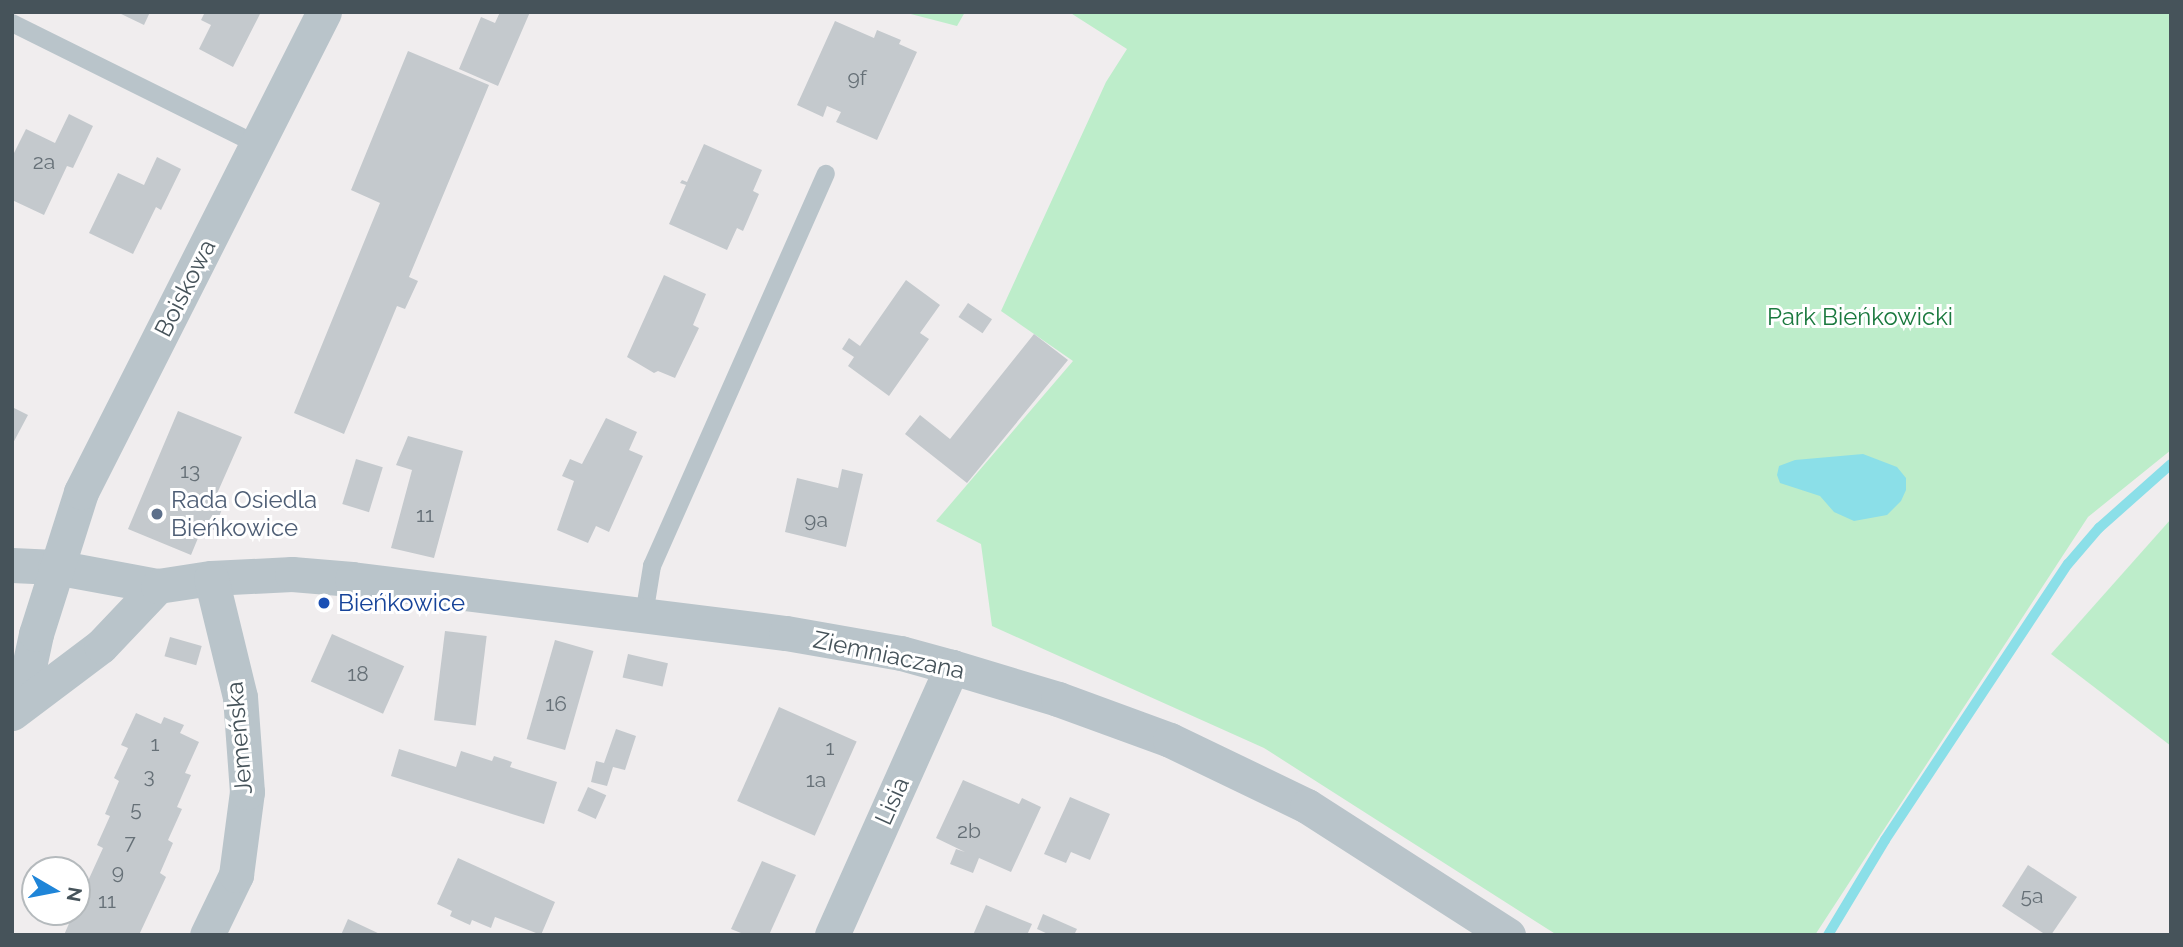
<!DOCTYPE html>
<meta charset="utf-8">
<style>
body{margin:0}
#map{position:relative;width:2183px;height:947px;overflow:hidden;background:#f0edee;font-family:Raleway,sans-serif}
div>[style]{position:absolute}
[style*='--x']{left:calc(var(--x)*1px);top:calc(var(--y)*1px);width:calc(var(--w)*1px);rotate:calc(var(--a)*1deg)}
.green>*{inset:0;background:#bdedca}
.water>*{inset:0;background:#8bdfe8}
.stream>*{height:10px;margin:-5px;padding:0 5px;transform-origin:5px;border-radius:5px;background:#8bdfe8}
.building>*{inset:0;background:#c4c9cd;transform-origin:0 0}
.service>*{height:18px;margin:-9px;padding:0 9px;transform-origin:9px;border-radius:9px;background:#b9c4ca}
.minor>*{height:35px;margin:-17.5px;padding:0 17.5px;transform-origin:17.5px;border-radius:17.5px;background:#b9c4ca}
.dots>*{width:19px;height:19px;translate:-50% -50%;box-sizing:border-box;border:4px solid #fff;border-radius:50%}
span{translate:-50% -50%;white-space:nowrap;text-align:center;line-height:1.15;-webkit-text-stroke:6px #fff;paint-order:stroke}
.number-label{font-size:21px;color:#667077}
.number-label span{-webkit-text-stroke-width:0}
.street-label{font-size:24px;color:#46535a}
.park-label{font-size:24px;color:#1a793e}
.service-label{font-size:24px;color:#4e5e75}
.left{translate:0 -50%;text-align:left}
.transit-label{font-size:24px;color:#164399}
.frame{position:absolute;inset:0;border:14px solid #46535a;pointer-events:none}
.north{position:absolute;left:21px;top:856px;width:70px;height:70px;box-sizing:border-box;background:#fff;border:2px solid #b5babd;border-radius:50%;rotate:100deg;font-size:19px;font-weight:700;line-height:28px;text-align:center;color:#46535a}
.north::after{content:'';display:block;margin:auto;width:24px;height:32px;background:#1f85d8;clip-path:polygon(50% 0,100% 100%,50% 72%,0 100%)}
</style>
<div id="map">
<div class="green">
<div style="clip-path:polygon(903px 12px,965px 12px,957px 26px)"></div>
<div style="clip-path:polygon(1069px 12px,2171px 12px,2171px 450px,2088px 517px,1815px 935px,1557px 935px,1264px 748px,992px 626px,981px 544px,936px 521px,1073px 361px,1001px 311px,1106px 82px,1127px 49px)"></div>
<div style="clip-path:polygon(2171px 519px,2171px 746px,2051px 654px)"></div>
</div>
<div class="water">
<div style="clip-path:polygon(1863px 454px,1897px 467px,1906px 478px,1906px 490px,1901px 501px,1887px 515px,1854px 521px,1834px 512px,1820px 496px,1780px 483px,1777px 475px,1779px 466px,1795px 460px)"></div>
</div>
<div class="stream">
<div style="--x:1828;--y:935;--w:111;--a:-59"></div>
<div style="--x:1885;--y:840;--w:331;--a:-56.5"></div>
<div style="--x:2068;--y:564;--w:48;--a:-49.3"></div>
<div style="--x:2099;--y:528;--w:96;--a:-41.6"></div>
</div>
<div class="building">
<div style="clip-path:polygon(117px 12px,150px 12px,144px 25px)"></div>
<div style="clip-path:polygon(205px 12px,261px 12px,233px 67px,199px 49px,211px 25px,201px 20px)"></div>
<div style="clip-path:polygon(500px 12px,530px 12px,498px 86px,459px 69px,481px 17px,495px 23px)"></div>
<div style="clip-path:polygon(835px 21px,874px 38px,877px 30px,901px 40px,899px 44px,917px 52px,877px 140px,836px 122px,841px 112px,827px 106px,823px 117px,797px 105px)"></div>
<div style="clip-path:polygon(408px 51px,489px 85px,409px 277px,418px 281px,405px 309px,397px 306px,344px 434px,294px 413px,380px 203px,351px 190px)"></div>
<div style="clip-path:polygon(69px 114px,93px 126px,73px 168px,67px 166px,44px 215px,12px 200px,12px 157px,26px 129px,55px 143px)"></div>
<div style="clip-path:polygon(704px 144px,762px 170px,753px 191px,759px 194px,743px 231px,737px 228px,727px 250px,669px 224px,686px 185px,680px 183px,682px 180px,687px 182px)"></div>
<div style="clip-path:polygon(157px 157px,181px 169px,161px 210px,156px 207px,133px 254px,89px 233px,118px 173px,144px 185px)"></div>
<div style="clip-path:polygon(664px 275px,706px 294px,693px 325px,699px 328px,675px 378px,658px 371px,654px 373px,627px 357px)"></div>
<div style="clip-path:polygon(906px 280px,940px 305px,920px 333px,929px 339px,889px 396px,848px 366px,854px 357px,842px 349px,849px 338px,860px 346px)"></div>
<div style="left:968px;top:303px;width:29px;height:17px;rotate:34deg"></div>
<div style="clip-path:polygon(1034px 334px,1068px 360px,967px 483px,905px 434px,920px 415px,950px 439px)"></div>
<div style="clip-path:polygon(12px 407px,28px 415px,12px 445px)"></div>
<div style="clip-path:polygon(178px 411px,242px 437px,212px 505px,222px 509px,214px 530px,203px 526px,191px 555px,128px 529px)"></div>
<div style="clip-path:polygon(606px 418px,637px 432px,629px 450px,643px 456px,609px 532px,596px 526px,588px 543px,557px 530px,574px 481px,562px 476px,570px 459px,582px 464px)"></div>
<div style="clip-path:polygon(408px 436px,463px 451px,434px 558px,391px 548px,412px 470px,396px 465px)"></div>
<div style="left:356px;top:459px;width:28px;height:47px;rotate:17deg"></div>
<div style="clip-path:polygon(842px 469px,863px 474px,846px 547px,785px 532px,797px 478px,838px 488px)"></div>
<div style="left:445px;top:631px;width:42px;height:90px;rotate:7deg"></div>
<div style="left:332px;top:634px;width:79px;height:52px;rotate:24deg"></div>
<div style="left:170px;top:637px;width:33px;height:20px;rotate:16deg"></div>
<div style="left:555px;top:640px;width:40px;height:103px;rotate:16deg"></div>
<div style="left:628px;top:654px;width:41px;height:24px;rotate:13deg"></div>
<div style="left:779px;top:707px;width:85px;height:103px;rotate:24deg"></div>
<div style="clip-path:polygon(136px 713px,161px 724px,164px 717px,184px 725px,180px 733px,199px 742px,185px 773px,191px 775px,177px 807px,182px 809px,168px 840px,173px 843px,160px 873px,166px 877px,139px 935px,64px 935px,74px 912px,77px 912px,77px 905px,103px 848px,97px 845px,110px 816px,105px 814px,119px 781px,114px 778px,128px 748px,121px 745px)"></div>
<div style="clip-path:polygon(616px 729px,636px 736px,625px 770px,613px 767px,607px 786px,591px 782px,596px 761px,604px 763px)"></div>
<div style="clip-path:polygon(399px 749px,456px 767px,461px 751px,492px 761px,494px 756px,512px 762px,510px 767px,557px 782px,544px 824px,391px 776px)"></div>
<div style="clip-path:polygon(963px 780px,1019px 804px,1022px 798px,1041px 807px,1011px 872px,979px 858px,973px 873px,950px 864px,956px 849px,965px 852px,936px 838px)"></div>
<div style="left:588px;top:787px;width:20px;height:26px;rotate:24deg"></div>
<div style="clip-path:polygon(1070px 797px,1110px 814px,1090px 860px,1071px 852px,1066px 863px,1044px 854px)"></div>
<div style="clip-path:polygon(458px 858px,555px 902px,541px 935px,495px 917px,491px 928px,472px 920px,470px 925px,450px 916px,452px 911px,437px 904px)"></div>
<div style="clip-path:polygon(762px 861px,796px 875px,769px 935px,746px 935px,731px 929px)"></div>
<div style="clip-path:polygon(2028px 865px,2077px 897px,2051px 935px,2046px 935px,2002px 906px)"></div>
<div style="clip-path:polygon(986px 905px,1032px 924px,1027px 935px,973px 935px)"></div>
<div style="clip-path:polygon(1043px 914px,1077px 929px,1074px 935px,1050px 935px,1037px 929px)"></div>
<div style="clip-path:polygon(348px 919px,382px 935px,341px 935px)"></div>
</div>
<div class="service">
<div style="--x:12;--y:23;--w:275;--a:26.4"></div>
<div style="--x:644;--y:615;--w:50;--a:-80.7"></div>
<div style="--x:652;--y:566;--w:429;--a:-66.1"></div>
</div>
<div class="minor">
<div style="--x:12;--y:565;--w:43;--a:2.7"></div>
<div style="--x:55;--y:567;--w:105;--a:10.5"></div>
<div style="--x:21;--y:704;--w:72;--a:-77.9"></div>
<div style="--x:36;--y:634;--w:149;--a:-72.4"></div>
<div style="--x:81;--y:492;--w:538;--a:-63.15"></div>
<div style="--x:12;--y:713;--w:111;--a:-37"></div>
<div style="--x:101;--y:646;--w:83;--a:-46.5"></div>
<div style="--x:158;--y:586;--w:54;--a:-8.6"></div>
<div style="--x:211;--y:578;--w:81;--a:-2.8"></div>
<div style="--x:292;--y:574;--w:60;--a:4.8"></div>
<div style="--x:352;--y:579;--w:437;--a:7.1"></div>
<div style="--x:786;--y:633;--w:117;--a:9.9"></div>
<div style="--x:901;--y:653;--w:53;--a:15.4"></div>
<div style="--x:952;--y:667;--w:111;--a:16.8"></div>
<div style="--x:1058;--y:699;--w:119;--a:20.1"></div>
<div style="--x:1170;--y:740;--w:152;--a:25.7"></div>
<div style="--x:1307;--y:806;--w:239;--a:32.7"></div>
<div style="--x:207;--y:935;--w:67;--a:-64.2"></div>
<div style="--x:236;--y:875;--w:84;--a:-82.5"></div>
<div style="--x:247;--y:792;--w:95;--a:-94.2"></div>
<div style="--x:240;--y:697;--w:122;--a:-103.7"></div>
<div style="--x:832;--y:935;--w:294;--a:-65.9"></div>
</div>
<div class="dots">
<div style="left:157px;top:514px;background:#5c6f8a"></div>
<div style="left:324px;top:603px;background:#1a4fb4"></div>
</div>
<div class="number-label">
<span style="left:857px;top:78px">9f</span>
<span style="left:44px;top:162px">2a</span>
<span style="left:190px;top:471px">13</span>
<span style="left:425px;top:515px">11</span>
<span style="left:816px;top:520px">9a</span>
<span style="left:358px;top:674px">18</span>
<span style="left:556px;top:704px">16</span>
<span style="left:155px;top:744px">1</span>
<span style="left:830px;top:748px">1</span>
<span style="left:149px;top:776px">3</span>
<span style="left:816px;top:780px">1a</span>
<span style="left:136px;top:809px">5</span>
<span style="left:969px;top:831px">2b</span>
<span style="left:130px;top:842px">7</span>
<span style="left:118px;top:872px">9</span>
<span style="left:2032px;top:896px">5a</span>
<span style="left:107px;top:901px">11</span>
</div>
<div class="street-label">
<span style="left:185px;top:288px;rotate:-63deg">Boiskowa</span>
<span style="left:889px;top:655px;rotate:12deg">Ziemniaczana</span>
<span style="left:239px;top:738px;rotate:-95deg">Jemeńska</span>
<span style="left:892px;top:801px;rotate:-66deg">Lisia</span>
</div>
<div class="park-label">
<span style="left:1860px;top:317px">Park Bieńkowicki</span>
</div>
<div class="service-label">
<span class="left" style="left:171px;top:514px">Rada Osiedla<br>Bieńkowice</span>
</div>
<div class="transit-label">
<span class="left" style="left:338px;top:603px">Bieńkowice</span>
</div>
<div class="frame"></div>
<div class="north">N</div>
</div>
